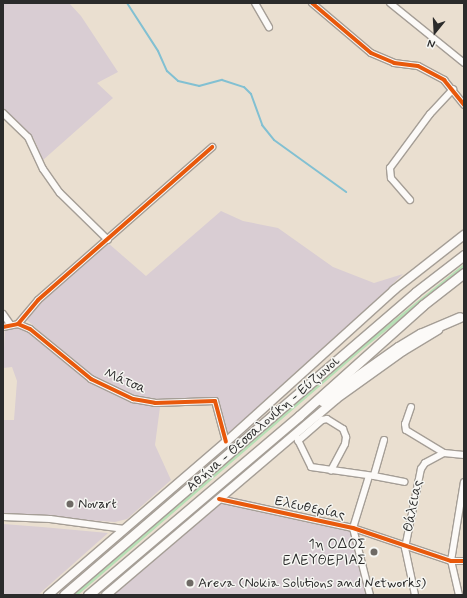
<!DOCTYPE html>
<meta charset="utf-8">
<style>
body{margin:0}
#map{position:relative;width:467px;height:598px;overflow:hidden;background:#eadfd0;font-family:Mynerve,sans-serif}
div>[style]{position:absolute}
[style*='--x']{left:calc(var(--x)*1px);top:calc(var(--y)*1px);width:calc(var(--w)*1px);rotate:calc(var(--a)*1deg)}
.industrial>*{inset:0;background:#d9cdd3}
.green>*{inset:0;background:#b7e0b6}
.stream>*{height:2px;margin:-1px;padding:0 1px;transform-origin:1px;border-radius:1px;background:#82c0d2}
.roads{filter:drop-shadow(1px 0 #a59e96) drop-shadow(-1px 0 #a59e96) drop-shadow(0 1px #a59e96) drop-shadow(0 -1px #a59e96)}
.minor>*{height:6px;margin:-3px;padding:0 3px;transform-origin:3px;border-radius:3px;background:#fcfaf8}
.major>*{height:8px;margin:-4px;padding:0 4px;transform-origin:4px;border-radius:4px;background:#fcfaf8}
.highway>*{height:9px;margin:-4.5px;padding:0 4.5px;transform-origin:4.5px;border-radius:4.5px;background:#fcfaf8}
.cycleway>*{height:4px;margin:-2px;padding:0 2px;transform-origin:2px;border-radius:2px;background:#e8590c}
.dots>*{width:11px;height:11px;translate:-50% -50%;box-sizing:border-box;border:2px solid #f6f6f2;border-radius:50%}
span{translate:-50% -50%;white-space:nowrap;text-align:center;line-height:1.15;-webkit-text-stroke:3px #f6f6f2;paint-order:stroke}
.street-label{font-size:14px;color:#2b2b2b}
.poi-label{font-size:14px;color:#2b2b2b}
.left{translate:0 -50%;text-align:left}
.right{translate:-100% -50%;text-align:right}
.frame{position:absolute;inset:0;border:4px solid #2b2b2b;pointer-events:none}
.north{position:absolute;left:415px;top:12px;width:40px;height:40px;-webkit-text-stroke:3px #f6f6f2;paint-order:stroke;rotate:198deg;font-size:11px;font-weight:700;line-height:16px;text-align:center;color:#2b2b2b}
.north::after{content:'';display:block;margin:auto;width:14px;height:18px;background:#2b2b2b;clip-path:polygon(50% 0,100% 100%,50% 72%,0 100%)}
</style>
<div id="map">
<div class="industrial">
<div style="clip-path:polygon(3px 3px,69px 3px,81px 16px,118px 72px,97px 83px,113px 98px,43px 160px,34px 139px,3px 109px)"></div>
<div style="clip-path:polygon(221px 211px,243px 221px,278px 228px,333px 267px,374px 283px,403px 274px,365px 311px,229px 433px,225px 430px,217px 398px,165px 399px,156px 402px,133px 397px,87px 373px,27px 320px,47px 295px,108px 243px,146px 276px)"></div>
<div style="clip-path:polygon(5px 328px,19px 328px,32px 333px,88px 379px,135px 402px,160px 407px,155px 445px,171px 480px,127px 519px,115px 522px,3px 514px,3px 420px,14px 420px,17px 381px,12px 367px,3px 368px)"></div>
<div style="clip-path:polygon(227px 496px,355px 525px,372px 595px,113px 595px)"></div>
<div style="clip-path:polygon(3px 524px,42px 527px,108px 533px,38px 595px,3px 595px)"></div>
</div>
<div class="green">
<div style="clip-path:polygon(464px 264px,464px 268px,362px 350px,78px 595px,73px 595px,359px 348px)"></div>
</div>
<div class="stream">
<div style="--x:127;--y:3;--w:57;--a:57.1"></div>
<div style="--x:158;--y:51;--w:22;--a:66"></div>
<div style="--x:167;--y:71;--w:15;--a:42"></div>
<div style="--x:178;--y:81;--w:22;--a:13"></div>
<div style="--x:199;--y:86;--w:24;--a:-15"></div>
<div style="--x:222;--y:80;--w:23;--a:18"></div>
<div style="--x:244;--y:87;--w:10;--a:45"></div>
<div style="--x:251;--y:94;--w:33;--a:70"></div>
<div style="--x:262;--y:125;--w:19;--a:51"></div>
<div style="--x:274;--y:140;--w:89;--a:35.8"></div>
</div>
<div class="roads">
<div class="minor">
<div style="--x:255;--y:3;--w:28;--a:60"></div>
<div style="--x:312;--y:3;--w:77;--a:40.3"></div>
<div style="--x:371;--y:53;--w:25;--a:23"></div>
<div style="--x:394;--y:63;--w:24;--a:7"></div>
<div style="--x:418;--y:66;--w:30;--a:28"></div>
<div style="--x:444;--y:80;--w:32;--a:51"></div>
<div style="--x:390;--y:3;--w:95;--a:39"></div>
<div style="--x:3;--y:113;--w:35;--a:44"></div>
<div style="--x:28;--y:137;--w:35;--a:65"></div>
<div style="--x:43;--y:169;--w:29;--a:55"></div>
<div style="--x:60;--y:193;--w:67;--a:44.4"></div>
<div style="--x:410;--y:200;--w:29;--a:-131"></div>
<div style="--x:391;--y:178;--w:10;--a:-96"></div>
<div style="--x:390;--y:168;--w:67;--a:-53.5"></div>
<div style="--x:430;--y:114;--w:34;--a:-47"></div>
<div style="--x:3;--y:314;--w:12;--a:55"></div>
<div style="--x:18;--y:324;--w:31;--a:-50"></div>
<div style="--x:38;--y:300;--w:232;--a:-41.3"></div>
<div style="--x:3;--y:327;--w:15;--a:-11"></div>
<div style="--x:18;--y:324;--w:13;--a:23"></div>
<div style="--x:30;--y:329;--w:79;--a:39.3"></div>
<div style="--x:91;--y:379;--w:47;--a:25.5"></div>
<div style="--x:133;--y:399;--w:22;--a:10"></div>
<div style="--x:155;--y:403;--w:60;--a:-1.9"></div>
<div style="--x:215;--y:401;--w:42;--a:75"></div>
<div style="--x:411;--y:407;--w:18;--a:109"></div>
<div style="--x:405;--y:424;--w:6;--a:81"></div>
<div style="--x:406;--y:430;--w:44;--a:31.2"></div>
<div style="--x:444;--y:453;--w:20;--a:6"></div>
<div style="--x:297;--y:438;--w:32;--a:64"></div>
<div style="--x:311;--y:467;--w:64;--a:8.1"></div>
<div style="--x:384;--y:440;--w:37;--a:106"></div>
<div style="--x:374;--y:476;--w:31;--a:11"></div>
<div style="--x:298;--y:441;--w:32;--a:-41"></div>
<div style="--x:322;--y:420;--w:5;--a:-11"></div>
<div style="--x:327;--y:419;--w:19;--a:32"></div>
<div style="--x:343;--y:429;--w:9;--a:69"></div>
<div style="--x:346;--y:437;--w:7;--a:98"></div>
<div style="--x:345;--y:444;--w:30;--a:118"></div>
<div style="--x:369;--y:476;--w:54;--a:107.1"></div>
<div style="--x:353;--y:528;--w:69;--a:75.8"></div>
<div style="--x:219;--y:499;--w:137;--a:12.2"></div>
<div style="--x:353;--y:528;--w:103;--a:18.6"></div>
<div style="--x:451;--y:561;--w:13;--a:0"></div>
<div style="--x:3;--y:517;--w:47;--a:2.4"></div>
<div style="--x:50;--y:519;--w:75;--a:7.7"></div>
<div style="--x:415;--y:595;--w:48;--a:-102"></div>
<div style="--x:405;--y:548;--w:81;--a:-78.6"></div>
<div style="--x:421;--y:469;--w:7;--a:-56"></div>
<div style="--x:425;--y:463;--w:21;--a:-28"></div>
<div style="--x:459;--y:595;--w:35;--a:-103"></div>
<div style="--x:451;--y:561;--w:80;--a:-80.7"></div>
</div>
<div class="major">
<div style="--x:48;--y:595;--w:235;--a:-40.7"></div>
<div style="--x:226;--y:442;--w:227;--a:-42.1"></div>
<div style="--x:394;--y:290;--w:89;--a:-38.2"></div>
<div style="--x:106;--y:595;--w:302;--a:-40.4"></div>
<div style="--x:336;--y:399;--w:82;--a:-35.6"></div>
<div style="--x:403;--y:351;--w:41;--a:-31"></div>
</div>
<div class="highway">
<div style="--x:322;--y:401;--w:93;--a:-35.4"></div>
<div style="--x:398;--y:347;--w:26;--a:-31"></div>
<div style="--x:420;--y:334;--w:43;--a:-23"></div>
<div style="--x:64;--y:595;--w:464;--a:-40.7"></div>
<div style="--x:416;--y:292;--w:61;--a:-37.6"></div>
<div style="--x:88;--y:595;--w:277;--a:-40.3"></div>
<div style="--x:299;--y:416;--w:166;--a:-41.8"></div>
<div style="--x:423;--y:305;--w:52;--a:-38"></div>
</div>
</div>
<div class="cycleway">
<div style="--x:312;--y:3;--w:77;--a:40.3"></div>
<div style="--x:371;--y:53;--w:25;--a:23"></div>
<div style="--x:394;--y:63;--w:24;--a:7"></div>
<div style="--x:418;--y:66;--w:30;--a:28"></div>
<div style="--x:444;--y:80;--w:32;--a:51"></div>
<div style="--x:18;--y:324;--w:31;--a:-50"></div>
<div style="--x:38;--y:300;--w:232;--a:-41.3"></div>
<div style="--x:3;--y:327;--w:15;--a:-11"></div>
<div style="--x:18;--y:324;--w:13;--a:23"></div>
<div style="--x:30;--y:329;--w:79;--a:39.3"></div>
<div style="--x:91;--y:379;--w:47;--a:25.5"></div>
<div style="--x:133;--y:399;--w:22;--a:10"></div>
<div style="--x:155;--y:403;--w:60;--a:-1.9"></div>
<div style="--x:215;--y:401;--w:42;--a:75"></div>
<div style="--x:219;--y:499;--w:137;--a:12.2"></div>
<div style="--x:353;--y:528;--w:103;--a:18.6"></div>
<div style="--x:451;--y:561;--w:13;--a:0"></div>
</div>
<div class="dots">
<div style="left:70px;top:504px;background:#6e6a65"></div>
<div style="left:374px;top:552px;background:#6e6a65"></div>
<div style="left:190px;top:583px;background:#6e6a65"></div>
</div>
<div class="street-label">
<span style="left:125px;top:381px;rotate:23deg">Μάτσα</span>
<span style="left:263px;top:424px;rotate:-41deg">Αθήνα - Θεσσαλονίκη - Εύζωνοι</span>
<span style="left:413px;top:506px;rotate:-79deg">Θάλειας</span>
<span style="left:310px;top:508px;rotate:12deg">Ελευθερίας</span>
</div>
<div class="poi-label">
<span class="left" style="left:78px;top:504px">Novart</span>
<span class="right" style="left:366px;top:552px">1η ΟΔΟΣ<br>ΕΛΕΥΘΕΡΙΑΣ</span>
<span class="left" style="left:198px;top:583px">Areva (Nokia Solutions and Networks)</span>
</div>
<div class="frame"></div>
<div class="north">N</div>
</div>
